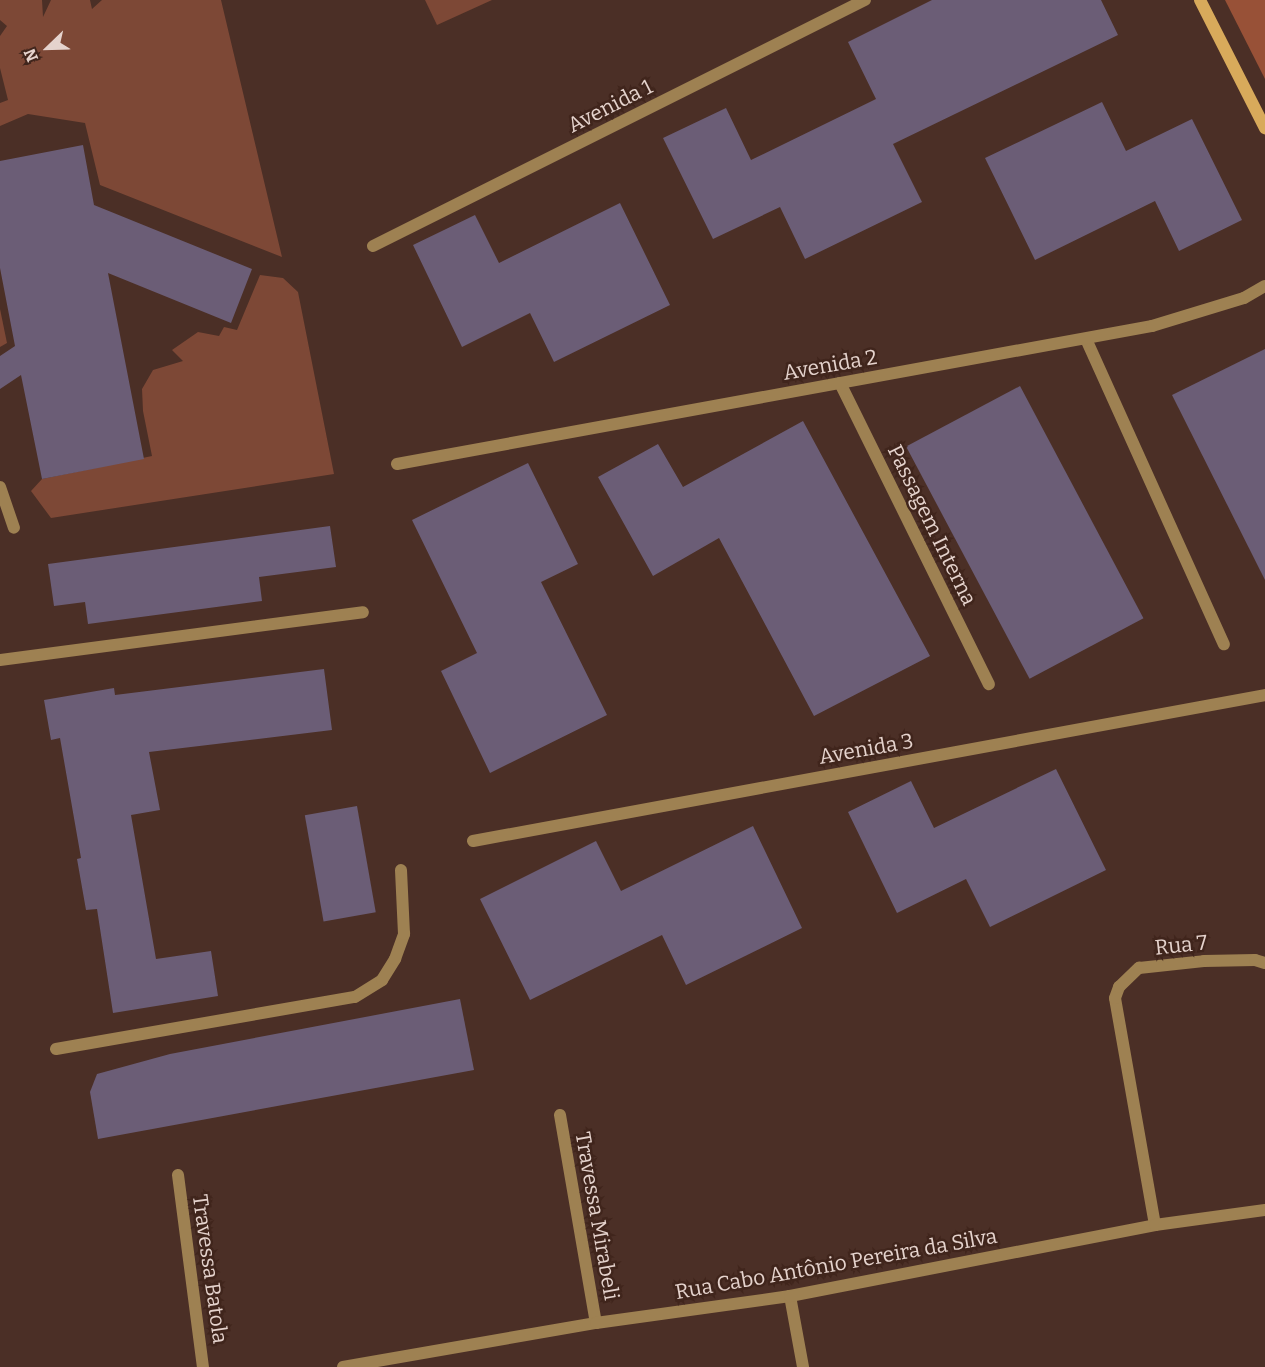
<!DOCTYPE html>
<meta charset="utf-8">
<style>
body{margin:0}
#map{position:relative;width:1265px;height:1367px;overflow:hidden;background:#4b2f26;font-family:Bitter,serif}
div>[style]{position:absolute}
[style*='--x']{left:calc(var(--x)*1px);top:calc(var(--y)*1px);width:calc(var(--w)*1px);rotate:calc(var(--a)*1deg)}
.green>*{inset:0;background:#7d4836}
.forest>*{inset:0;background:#985137}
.building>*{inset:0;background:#6b5d76;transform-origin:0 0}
.lane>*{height:12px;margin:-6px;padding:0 6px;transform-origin:6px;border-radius:6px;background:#9e8152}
.street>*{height:12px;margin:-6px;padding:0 6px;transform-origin:6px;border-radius:6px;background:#9e8152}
.secondary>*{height:12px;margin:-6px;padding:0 6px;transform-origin:6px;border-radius:6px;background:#d8aa5b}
span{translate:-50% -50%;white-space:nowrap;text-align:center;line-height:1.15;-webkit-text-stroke:5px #40251c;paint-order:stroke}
.street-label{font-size:21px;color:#e5d3cd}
.north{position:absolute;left:18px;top:18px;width:60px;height:60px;-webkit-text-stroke:4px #40251c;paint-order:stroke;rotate:247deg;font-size:16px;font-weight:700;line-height:24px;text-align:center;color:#e5d3cd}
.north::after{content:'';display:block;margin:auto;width:21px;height:27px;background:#e5d3cd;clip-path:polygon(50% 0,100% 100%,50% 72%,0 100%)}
</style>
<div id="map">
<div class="green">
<div style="clip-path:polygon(0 0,42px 0,43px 17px,51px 0,90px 0,92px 9px,102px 0,221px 0,282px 257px,100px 185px,85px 123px,28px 114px,0 126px,0 103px,8px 100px,0 68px,0 36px,7px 26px,0 20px)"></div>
<div style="clip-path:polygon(425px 0,492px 0,437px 25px)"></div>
<div style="clip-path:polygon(260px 275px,283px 278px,298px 292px,334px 474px,51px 518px,31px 491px,42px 479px,152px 456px,143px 411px,142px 389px,153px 370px,183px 361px,172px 350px,198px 332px,219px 336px,224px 327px,237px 330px)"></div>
<div style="clip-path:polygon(0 309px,7px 343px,0 347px)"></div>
</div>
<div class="forest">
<div style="clip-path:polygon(1225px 0,1265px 0,1265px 79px)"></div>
</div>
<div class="building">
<div style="clip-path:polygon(932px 0,1101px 0,1118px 35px,893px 144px,922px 202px,805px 259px,780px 207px,713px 239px,663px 138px,726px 108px,751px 160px,876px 99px,848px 42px)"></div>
<div style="clip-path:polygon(1102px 102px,1126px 151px,1192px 119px,1242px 220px,1179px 251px,1155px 201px,1035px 260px,985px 158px)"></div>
<div style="clip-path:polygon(83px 145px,94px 205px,252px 269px,231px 323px,108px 273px,144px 459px,42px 479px,21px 375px,0 389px,0 356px,15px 346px,0 268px,0 161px)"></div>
<div style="clip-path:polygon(620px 203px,670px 305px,554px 362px,530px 313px,462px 347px,413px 245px,475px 215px,499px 263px)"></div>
<div style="clip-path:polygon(1265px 349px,1265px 580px,1172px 395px)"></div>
<div style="left:1020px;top:386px;width:263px;height:129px;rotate:62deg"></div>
<div style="clip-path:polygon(803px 421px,930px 656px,814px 716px,719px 538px,653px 576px,598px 477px,658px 444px,683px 487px)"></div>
<div style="clip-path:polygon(528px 463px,578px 564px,541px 582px,607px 715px,490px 773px,441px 671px,477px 653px,412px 520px)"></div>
<div style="clip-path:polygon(330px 526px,336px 567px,259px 577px,262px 601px,88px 624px,85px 602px,54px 606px,48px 564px)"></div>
<div style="clip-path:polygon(324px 669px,332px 730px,149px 752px,160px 810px,131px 815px,156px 959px,211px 951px,218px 996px,113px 1013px,97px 909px,86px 910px,77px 859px,81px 858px,60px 738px,51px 740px,44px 700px,114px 688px,115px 695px)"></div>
<div style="clip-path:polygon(1056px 769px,1106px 870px,990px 927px,966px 879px,897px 913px,848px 812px,911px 781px,934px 828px)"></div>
<div style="left:357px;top:806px;width:108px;height:53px;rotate:80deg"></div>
<div style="clip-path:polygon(753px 826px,802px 928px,686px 985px,662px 935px,530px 1000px,480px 899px,596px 841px,621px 891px)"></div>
<div style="clip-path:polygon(460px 999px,474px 1070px,98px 1139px,90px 1092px,97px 1074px,170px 1054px)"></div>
</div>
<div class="lane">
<div style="--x:0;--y:487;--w:43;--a:71.1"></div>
<div style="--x:0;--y:660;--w:366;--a:-7.5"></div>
<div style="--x:56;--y:1049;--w:303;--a:-9.9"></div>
<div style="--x:355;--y:997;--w:32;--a:-32"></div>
<div style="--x:382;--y:980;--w:25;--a:-58"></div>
<div style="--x:395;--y:959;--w:27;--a:-70"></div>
<div style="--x:404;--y:934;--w:64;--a:-92.7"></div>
</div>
<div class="street">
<div style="--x:373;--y:246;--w:550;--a:-26.57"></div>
<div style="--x:1086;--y:339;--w:335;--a:65.7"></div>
<div style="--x:840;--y:383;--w:336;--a:63.7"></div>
<div style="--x:397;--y:464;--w:768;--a:-10.36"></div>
<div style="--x:1152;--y:326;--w:96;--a:-16.9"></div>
<div style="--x:1244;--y:298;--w:24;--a:-30"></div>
<div style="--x:473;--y:841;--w:805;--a:-10.44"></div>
<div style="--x:560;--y:1115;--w:211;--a:80.2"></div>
<div style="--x:178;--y:1175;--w:194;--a:82.6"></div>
<div style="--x:1155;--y:1225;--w:230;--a:-100"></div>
<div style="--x:1115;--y:998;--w:12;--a:-70"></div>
<div style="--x:1119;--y:987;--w:28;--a:-44"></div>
<div style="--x:1139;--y:968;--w:65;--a:-6.1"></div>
<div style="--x:1204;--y:961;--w:51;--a:-1.1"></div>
<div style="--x:1255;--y:960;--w:10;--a:17"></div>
<div style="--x:790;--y:1296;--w:72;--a:79.6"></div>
<div style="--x:343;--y:1367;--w:257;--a:-9.9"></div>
<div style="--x:596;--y:1323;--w:196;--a:-7.9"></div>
<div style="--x:790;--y:1296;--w:372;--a:-11"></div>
<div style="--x:1155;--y:1225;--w:111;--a:-7.8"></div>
</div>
<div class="secondary">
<div style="--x:1200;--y:0;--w:144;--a:63.1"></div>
</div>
<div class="street-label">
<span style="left:610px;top:106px;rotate:-27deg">Avenida 1</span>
<span style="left:830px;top:365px;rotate:-10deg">Avenida 2</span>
<span style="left:932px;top:525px;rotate:64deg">Passagem Interna</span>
<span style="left:866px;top:749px;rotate:-10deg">Avenida 3</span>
<span style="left:1181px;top:945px;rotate:-6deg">Rua 7</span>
<span style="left:597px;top:1216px;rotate:80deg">Travessa Mirabeli</span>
<span style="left:836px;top:1264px;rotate:-10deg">Rua Cabo Antônio Pereira da Silva</span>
<span style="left:210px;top:1269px;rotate:82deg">Travessa Batola</span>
</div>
<div class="north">N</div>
</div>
